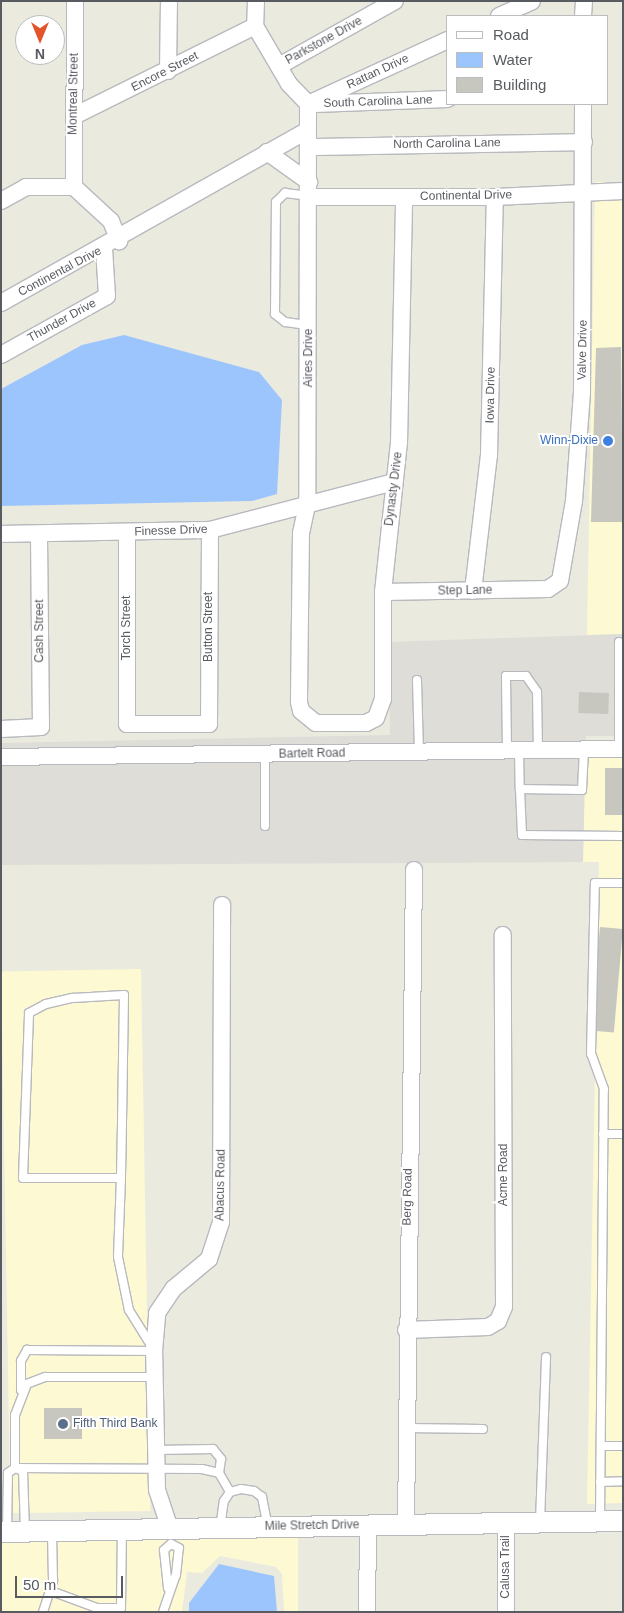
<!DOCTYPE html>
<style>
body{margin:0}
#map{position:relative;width:624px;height:1613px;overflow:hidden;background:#ebeadf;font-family:Helvetica,sans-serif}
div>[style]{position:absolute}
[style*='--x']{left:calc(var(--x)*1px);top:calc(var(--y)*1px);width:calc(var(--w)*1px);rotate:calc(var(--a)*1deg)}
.commercial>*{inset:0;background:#fdf9d3;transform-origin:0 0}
.industrial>*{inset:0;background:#dfddd7}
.water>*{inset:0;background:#9dc5fd}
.building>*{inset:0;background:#c8c7bf;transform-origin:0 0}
.roads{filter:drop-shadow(1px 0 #b7b9be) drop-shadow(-1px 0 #b7b9be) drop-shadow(0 1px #b7b9be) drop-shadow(0 -1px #b7b9be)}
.service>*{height:8px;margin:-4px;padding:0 4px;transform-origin:4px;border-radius:4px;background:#fff}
.minor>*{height:16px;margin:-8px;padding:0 8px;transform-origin:8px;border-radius:8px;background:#fff}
.tertiary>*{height:20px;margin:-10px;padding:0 10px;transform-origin:10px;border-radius:10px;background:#fff}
.dots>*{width:14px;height:14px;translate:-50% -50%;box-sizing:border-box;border:2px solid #fff;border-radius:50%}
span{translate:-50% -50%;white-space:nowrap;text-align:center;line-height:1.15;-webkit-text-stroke:4px #fff;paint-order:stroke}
.street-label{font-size:12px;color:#585b60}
.shop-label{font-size:12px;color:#366cbe}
.right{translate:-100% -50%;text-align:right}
.service-label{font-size:12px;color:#4e5e75}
.left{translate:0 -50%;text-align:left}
.frame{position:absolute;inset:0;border:2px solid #585b60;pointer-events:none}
.legend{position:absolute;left:446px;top:15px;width:162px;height:90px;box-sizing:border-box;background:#fff;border:1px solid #bcbdbf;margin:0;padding:6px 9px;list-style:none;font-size:15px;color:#585b60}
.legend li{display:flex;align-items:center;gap:10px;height:25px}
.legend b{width:25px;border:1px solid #bcbdbf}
.north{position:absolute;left:15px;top:15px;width:50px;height:50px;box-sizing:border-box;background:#fff;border:1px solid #bcbdbf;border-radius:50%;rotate:180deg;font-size:14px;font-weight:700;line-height:20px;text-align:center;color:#585b60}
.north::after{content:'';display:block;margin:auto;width:18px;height:22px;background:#e5552c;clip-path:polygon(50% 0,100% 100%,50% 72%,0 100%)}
.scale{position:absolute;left:15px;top:1576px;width:108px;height:22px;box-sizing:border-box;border:2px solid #585b60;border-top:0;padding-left:6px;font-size:15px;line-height:18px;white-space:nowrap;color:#585b60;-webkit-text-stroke:4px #fff;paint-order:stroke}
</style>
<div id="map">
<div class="commercial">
<div style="clip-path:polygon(595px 182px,623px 182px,623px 634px,587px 635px)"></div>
<div style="clip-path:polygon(585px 751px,623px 756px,623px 1503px,587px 1504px,599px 862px,583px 862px)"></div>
<div style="left:141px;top:969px;width:542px;height:140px;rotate:89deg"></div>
<div style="clip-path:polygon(298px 1534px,298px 1612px,284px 1612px,282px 1574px,276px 1567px,220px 1556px,202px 1573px,187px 1572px,182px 1612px,1px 1612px,1px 1540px)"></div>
</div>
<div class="industrial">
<div style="clip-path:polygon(623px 634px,623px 736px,586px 736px,583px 862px,1px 865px,1px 743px,390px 735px,389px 642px)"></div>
</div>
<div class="water">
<div style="clip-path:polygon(124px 335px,259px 372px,282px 400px,277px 494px,252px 501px,1px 506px,1px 389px,82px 345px)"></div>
<div style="clip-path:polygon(219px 1564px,274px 1576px,277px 1612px,189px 1612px,189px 1603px)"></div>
</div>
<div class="building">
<div style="clip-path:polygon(621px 347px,623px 522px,591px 522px,596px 348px)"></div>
<div style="left:579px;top:692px;width:30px;height:21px;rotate:2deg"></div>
<div style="left:605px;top:768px;width:18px;height:47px"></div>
<div style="left:600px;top:927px;width:23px;height:104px;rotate:5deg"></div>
<div style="left:82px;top:1408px;width:31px;height:38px;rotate:90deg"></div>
</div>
<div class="roads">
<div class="service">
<div style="--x:307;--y:325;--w:22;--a:-172"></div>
<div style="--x:285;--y:322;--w:13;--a:-141"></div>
<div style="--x:275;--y:314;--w:112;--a:-89.5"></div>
<div style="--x:276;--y:202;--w:13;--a:-45"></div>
<div style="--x:285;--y:193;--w:23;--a:7"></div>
<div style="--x:619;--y:642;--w:107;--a:90"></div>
<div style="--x:417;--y:680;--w:72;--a:88.4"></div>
<div style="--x:584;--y:749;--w:41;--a:92.8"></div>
<div style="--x:582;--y:790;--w:62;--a:-179.1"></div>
<div style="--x:520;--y:789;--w:46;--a:87.5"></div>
<div style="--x:522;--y:835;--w:101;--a:0.6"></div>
<div style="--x:507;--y:750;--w:74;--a:-90.8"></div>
<div style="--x:506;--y:676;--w:20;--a:0"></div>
<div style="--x:526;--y:676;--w:19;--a:55"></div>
<div style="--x:537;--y:692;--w:57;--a:89"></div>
<div style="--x:519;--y:750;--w:39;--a:89"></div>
<div style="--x:265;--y:826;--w:71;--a:-90"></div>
<div style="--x:603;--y:1134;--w:20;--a:0"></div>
<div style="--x:121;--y:1178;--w:98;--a:180"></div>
<div style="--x:23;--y:1178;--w:165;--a:-87.9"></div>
<div style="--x:29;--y:1013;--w:19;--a:-28"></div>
<div style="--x:46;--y:1004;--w:28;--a:-13"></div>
<div style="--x:73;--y:998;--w:51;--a:-3.4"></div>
<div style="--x:124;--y:995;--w:129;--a:90.9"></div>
<div style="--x:122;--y:1124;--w:54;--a:91.1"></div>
<div style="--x:121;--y:1178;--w:79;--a:92.2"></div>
<div style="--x:118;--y:1257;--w:54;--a:78.3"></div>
<div style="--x:129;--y:1310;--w:44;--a:58.1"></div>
<div style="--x:155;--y:1377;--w:110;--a:180"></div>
<div style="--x:45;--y:1377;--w:19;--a:159"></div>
<div style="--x:27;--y:1384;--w:33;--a:111"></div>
<div style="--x:15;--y:1415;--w:53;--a:90"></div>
<div style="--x:15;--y:1468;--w:187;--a:0.3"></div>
<div style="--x:202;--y:1469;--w:17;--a:13"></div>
<div style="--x:219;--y:1473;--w:22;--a:60"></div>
<div style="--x:21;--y:1390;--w:29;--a:-90"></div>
<div style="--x:21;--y:1361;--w:13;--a:-61"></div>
<div style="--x:27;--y:1350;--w:127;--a:0.5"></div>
<div style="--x:407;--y:1428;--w:76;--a:0.8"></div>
<div style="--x:601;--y:1446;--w:22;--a:0"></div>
<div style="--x:156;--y:1450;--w:57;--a:-1"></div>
<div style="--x:213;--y:1449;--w:13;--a:51"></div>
<div style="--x:221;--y:1459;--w:14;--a:98"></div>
<div style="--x:600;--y:1482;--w:23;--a:-2"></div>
<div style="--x:600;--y:1521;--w:432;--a:-89.5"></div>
<div style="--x:604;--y:1089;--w:37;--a:-110"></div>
<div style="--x:591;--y:1054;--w:171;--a:-88.7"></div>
<div style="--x:595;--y:883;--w:28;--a:0"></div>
<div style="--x:540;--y:1522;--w:165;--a:-87.9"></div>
<div style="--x:220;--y:1528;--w:27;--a:-82"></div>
<div style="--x:224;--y:1501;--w:11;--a:-56"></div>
<div style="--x:230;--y:1492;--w:11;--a:-15"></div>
<div style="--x:241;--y:1489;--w:13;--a:9"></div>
<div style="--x:254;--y:1491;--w:10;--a:37"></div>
<div style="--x:262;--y:1497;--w:31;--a:79"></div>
<div style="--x:7;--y:1531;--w:58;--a:-89"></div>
<div style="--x:8;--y:1473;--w:9;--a:-36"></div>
<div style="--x:15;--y:1468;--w:9;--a:21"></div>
<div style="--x:23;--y:1471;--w:60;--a:88.1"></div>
<div style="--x:168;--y:1588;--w:38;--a:-96"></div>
<div style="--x:164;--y:1550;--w:9;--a:-41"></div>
<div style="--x:51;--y:1591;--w:49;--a:20.3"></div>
<div style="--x:97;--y:1608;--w:24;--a:0"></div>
<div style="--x:121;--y:1608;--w:78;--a:-89.3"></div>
<div style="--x:43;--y:1612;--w:33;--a:-72"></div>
<div style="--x:53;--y:1581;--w:48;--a:-91.2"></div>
<div style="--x:163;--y:1612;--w:39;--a:-71"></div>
<div style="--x:176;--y:1575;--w:27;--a:-84"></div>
<div style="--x:179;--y:1548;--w:9;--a:-153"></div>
</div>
<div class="minor">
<div style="--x:256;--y:1;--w:25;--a:92"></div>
<div style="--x:255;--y:26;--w:67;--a:59.6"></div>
<div style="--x:289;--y:84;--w:28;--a:46"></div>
<div style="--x:308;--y:104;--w:401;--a:90.1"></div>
<div style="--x:307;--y:505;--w:29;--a:102"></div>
<div style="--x:301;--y:533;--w:169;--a:90.7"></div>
<div style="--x:299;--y:702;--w:9;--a:77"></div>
<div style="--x:301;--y:711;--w:19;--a:39"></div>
<div style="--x:316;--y:723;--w:50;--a:0"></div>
<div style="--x:366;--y:723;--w:11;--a:-27"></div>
<div style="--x:376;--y:718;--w:20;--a:-70"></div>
<div style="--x:383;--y:699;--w:107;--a:-90"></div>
<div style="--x:383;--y:592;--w:150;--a:-83.9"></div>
<div style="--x:399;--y:443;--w:246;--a:-88.8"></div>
<div style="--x:499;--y:16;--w:36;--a:-24"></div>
<div style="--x:583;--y:16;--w:15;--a:-86"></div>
<div style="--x:279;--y:66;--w:133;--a:-29.3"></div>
<div style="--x:168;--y:71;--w:70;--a:-89.2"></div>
<div style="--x:308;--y:104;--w:154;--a:-24.6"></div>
<div style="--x:315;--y:104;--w:133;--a:-2.2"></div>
<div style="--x:74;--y:116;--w:202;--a:-26.4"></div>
<div style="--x:310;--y:147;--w:274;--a:-1"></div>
<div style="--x:267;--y:152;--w:52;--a:35.5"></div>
<div style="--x:74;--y:187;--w:186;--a:-89.7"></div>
<div style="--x:310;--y:197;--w:185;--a:0"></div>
<div style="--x:495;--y:197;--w:128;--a:-2.7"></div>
<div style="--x:1;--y:201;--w:29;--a:-29"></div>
<div style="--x:26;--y:187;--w:48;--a:0"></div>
<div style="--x:74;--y:187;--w:50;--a:42.6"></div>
<div style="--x:111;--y:221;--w:22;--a:68"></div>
<div style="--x:1;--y:303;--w:349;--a:-29.4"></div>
<div style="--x:1;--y:355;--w:121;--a:-29.1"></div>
<div style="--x:107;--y:296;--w:48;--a:-93.6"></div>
<div style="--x:127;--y:532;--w:192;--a:90"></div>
<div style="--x:127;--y:724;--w:82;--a:0"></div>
<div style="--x:209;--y:724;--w:194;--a:-89.7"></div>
<div style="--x:1;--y:534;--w:209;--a:-1.1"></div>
<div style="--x:210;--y:530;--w:190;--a:-14.6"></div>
<div style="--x:473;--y:591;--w:137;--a:-83.3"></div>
<div style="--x:489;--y:455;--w:258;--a:-88.7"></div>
<div style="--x:383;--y:592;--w:165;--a:-1"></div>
<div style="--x:548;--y:589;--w:14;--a:-34"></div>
<div style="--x:560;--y:581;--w:81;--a:-80.1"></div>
<div style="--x:574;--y:501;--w:109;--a:-85.8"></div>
<div style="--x:582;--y:392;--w:288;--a:-89.8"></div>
<div style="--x:1;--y:729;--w:40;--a:-2.9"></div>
<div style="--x:41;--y:727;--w:192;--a:-90.6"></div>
<div style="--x:1;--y:757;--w:622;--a:-0.74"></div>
<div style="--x:406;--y:1330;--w:82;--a:-2.1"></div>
<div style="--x:488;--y:1327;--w:12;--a:-31"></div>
<div style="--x:498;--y:1321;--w:15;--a:-67"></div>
<div style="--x:504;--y:1307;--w:372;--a:-90.2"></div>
<div style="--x:506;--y:1523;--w:89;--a:90"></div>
<div style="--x:406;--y:1524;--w:654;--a:-89.3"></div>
<div style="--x:170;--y:1529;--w:41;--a:-108.4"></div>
<div style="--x:157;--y:1490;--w:139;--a:-91.2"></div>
<div style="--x:154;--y:1351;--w:38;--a:-85"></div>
<div style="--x:157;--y:1313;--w:29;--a:-56"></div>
<div style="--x:173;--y:1289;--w:47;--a:-39.8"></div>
<div style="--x:209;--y:1259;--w:39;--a:-72"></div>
<div style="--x:221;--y:1222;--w:317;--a:-89.8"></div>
<div style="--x:367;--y:1612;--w:88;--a:-89.3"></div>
</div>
<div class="tertiary">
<div style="--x:1;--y:1532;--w:622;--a:-1.01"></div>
</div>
</div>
<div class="dots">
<div style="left:608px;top:441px;background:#3f7fe0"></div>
<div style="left:63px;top:1424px;background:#5c6f8a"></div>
</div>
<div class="street-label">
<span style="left:324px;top:41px;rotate:-29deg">Parkstone Drive</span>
<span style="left:165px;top:72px;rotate:-27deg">Encore Street</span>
<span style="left:378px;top:72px;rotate:-25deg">Rattan Drive</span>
<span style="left:74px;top:94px;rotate:-89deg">Montreal Street</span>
<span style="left:378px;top:102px;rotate:-2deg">South Carolina Lane</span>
<span style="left:447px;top:144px;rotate:-1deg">North Carolina Lane</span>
<span style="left:466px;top:196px;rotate:-1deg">Continental Drive</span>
<span style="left:60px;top:272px;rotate:-28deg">Continental Drive</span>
<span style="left:62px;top:321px;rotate:-29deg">Thunder Drive</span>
<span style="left:583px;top:350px;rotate:-89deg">Valve Drive</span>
<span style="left:309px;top:358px;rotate:-90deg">Aires Drive</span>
<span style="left:491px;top:395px;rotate:-89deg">Iowa Drive</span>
<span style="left:394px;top:489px;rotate:-83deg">Dynasty Drive</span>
<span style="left:171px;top:531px;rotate:-2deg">Finesse Drive</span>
<span style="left:465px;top:591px;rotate:-1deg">Step Lane</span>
<span style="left:209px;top:627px;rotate:-90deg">Button Street</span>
<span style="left:127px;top:628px;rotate:-90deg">Torch Street</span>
<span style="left:40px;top:631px;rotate:-90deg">Cash Street</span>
<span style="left:312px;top:754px;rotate:-1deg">Bartelt Road</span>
<span style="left:504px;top:1175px;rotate:-90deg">Acme Road</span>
<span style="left:221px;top:1185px;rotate:-89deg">Abacus Road</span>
<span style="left:408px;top:1197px;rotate:-89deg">Berg Road</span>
<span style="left:312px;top:1526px;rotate:-1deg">Mile Stretch Drive</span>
<span style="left:506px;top:1567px;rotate:-90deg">Calusa Trail</span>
</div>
<div class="shop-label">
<span class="right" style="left:598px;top:441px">Winn-Dixie</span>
</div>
<div class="service-label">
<span class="left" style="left:73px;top:1424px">Fifth Third Bank</span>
</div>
<div class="frame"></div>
<ul class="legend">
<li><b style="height:6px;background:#fff"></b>Road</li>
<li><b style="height:14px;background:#9dc5fd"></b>Water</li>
<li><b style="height:14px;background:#c8c7bf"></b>Building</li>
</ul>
<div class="north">N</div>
<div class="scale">50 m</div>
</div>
